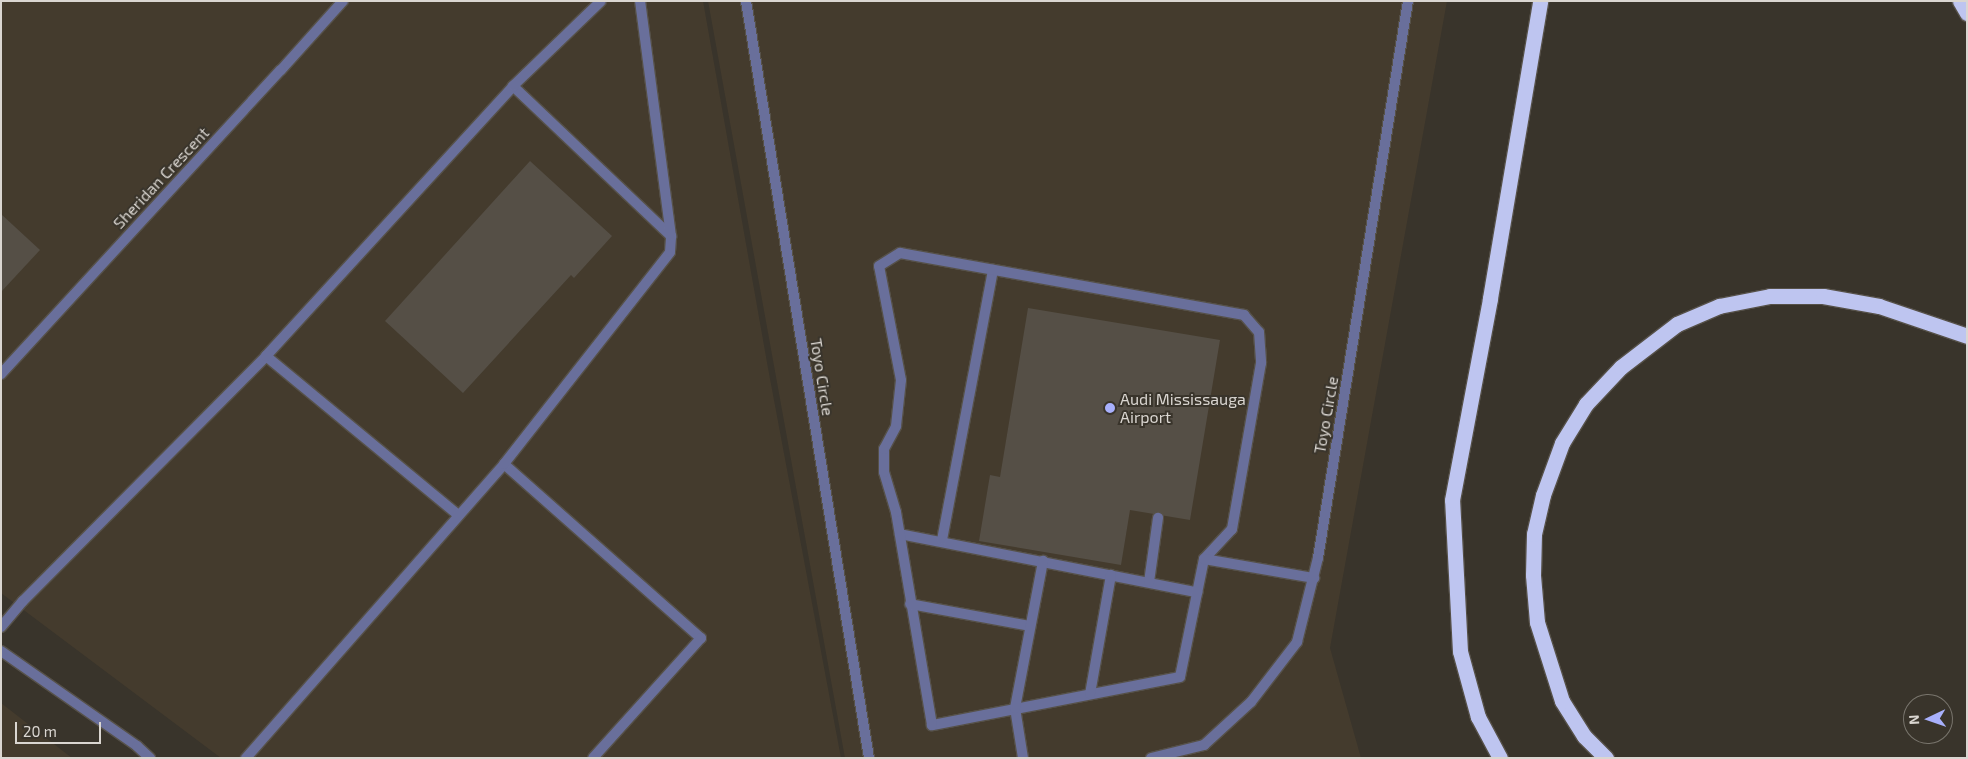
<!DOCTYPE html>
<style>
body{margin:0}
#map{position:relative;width:1968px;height:759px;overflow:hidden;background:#39342b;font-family:"Exo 2",sans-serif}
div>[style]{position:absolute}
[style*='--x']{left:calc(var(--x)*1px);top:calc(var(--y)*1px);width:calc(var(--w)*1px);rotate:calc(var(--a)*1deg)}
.built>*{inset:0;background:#443b2d}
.building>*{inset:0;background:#554f46}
.roads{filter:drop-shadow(1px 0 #565149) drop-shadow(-1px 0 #565149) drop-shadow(0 1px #565149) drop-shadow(0 -1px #565149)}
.lane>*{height:10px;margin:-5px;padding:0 5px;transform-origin:5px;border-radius:5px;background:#696f9b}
.street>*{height:10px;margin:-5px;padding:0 5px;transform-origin:5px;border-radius:5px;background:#696f9b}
.highway>*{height:15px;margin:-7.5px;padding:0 7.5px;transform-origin:7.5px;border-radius:7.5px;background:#bec5f0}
.dots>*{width:14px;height:14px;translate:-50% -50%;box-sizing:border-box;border:2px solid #39342b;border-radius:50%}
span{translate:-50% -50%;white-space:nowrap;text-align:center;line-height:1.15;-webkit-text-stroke:4px #39342b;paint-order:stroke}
.street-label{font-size:16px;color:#dad6d1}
.poi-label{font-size:16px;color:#dad6d1}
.left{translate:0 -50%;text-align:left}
.frame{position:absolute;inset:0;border:2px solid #dad6d1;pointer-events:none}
.north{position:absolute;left:1903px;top:694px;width:50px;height:50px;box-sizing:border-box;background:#39342b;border:1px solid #79756d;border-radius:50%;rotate:267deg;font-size:14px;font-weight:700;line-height:20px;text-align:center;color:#dad6d1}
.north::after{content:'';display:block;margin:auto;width:18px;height:22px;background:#a8b0fc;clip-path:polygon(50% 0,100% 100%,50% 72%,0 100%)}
.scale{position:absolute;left:15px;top:722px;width:86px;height:22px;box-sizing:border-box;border:2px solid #dad6d1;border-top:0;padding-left:6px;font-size:15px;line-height:18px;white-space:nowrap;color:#dad6d1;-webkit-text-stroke:4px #39342b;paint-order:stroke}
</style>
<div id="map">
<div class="built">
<div style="clip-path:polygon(1px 1px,703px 1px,768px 368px,841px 758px,221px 758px,1px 593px)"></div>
<div style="clip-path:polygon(708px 1px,1447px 1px,1330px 648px,1361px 758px,845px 758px)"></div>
<div style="clip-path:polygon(1px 703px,72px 758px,1px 758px)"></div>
</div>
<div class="building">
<div style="clip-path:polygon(530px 161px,612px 236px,574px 278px,571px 275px,463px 393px,385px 321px)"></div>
<div style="clip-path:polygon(1px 214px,40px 250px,1px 292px)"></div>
<div style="clip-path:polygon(1028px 308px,1220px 340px,1190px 520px,1130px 510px,1121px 565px,979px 541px,990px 475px,1000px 477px)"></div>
</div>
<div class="roads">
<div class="lane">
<div style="--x:281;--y:70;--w:93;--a:-48.1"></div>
<div style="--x:513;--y:86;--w:218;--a:43.5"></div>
<div style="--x:266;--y:356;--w:249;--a:39.6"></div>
<div style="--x:504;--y:464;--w:263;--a:41.5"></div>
<div style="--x:701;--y:638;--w:161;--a:132"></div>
<div style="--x:900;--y:534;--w:303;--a:11.1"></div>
<div style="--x:942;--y:540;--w:275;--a:-79.3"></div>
<div style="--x:1204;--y:559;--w:120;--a:101.5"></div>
<div style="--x:1180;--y:677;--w:253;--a:169"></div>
<div style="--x:932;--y:725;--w:216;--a:-99.6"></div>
<div style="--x:896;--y:512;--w:42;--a:-106.7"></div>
<div style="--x:884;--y:472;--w:23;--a:-90"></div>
<div style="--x:884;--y:449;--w:26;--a:-62"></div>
<div style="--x:896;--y:426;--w:46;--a:-83.8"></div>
<div style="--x:901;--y:380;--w:116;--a:-100.9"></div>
<div style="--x:879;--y:266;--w:25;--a:-32"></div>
<div style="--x:900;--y:253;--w:350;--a:10.2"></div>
<div style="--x:1244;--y:315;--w:23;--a:49"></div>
<div style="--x:1259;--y:332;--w:31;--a:86"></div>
<div style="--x:1261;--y:363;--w:169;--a:99.9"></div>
<div style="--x:1232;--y:529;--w:41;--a:133"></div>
<div style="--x:1204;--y:559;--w:112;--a:9.8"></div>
<div style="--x:1149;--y:582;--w:65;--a:-82"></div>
<div style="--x:910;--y:604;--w:122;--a:10.4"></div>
<div style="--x:1;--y:627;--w:34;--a:-50"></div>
<div style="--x:23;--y:601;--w:345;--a:-45.2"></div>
<div style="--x:266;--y:356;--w:366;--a:-47.5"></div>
<div style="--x:513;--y:86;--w:122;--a:-44"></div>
<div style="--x:1090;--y:694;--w:121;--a:-80"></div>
<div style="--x:246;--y:758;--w:391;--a:-48.7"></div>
<div style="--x:504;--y:464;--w:269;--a:-51.9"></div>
<div style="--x:670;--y:252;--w:16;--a:-86"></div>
<div style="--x:671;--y:236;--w:237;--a:-97.5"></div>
<div style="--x:1023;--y:758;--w:51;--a:-99.1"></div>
<div style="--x:1015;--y:708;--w:150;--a:-79.2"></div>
</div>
<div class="street">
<div style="--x:746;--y:1;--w:767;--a:80.77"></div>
<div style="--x:1;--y:374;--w:413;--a:-47.4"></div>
<div style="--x:1;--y:651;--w:166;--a:34.9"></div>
<div style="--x:137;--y:746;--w:18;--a:43"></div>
<div style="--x:1151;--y:758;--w:55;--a:-13.8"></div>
<div style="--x:1204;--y:745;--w:64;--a:-42.5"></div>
<div style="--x:1251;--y:702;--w:76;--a:-52.5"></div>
<div style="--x:1297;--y:642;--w:87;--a:-76"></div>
<div style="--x:1318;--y:558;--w:564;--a:-80.82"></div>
</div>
<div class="highway">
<div style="--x:1960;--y:1;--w:14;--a:60"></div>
<div style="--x:1500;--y:758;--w:47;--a:-118.2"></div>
<div style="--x:1478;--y:717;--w:68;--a:-105.3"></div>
<div style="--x:1460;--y:651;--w:151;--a:-93"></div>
<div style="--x:1452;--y:500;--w:206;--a:-79.3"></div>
<div style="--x:1490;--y:298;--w:301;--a:-80.4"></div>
<div style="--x:1606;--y:758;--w:31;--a:-135"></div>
<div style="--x:1584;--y:736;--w:41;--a:-122.2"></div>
<div style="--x:1562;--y:701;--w:83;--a:-107.6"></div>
<div style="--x:1537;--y:622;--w:47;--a:-94.9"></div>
<div style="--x:1533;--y:575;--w:41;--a:-88.6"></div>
<div style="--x:1534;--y:534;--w:40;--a:-77"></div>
<div style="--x:1543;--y:495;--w:55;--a:-69.9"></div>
<div style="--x:1562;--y:443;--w:46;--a:-58.4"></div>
<div style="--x:1586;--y:404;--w:51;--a:-46.6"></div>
<div style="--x:1621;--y:367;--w:71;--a:-37.5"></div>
<div style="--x:1677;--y:324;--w:46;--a:-23.2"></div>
<div style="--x:1719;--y:306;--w:52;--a:-11.1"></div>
<div style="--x:1770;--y:296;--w:53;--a:0"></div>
<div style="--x:1823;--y:296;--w:57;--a:10.1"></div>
<div style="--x:1879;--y:306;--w:93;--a:18.8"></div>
</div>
</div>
<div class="dots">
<div style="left:1110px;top:408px;background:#a8b0fc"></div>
</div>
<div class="street-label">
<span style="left:161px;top:178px;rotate:-47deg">Sheridan Crescent</span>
<span style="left:822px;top:377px;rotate:81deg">Toyo Circle</span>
<span style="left:1326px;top:415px;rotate:-80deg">Toyo Circle</span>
</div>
<div class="poi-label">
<span class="left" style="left:1120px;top:408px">Audi Mississauga<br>Airport</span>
</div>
<div class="frame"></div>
<div class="north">N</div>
<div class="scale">20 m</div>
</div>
